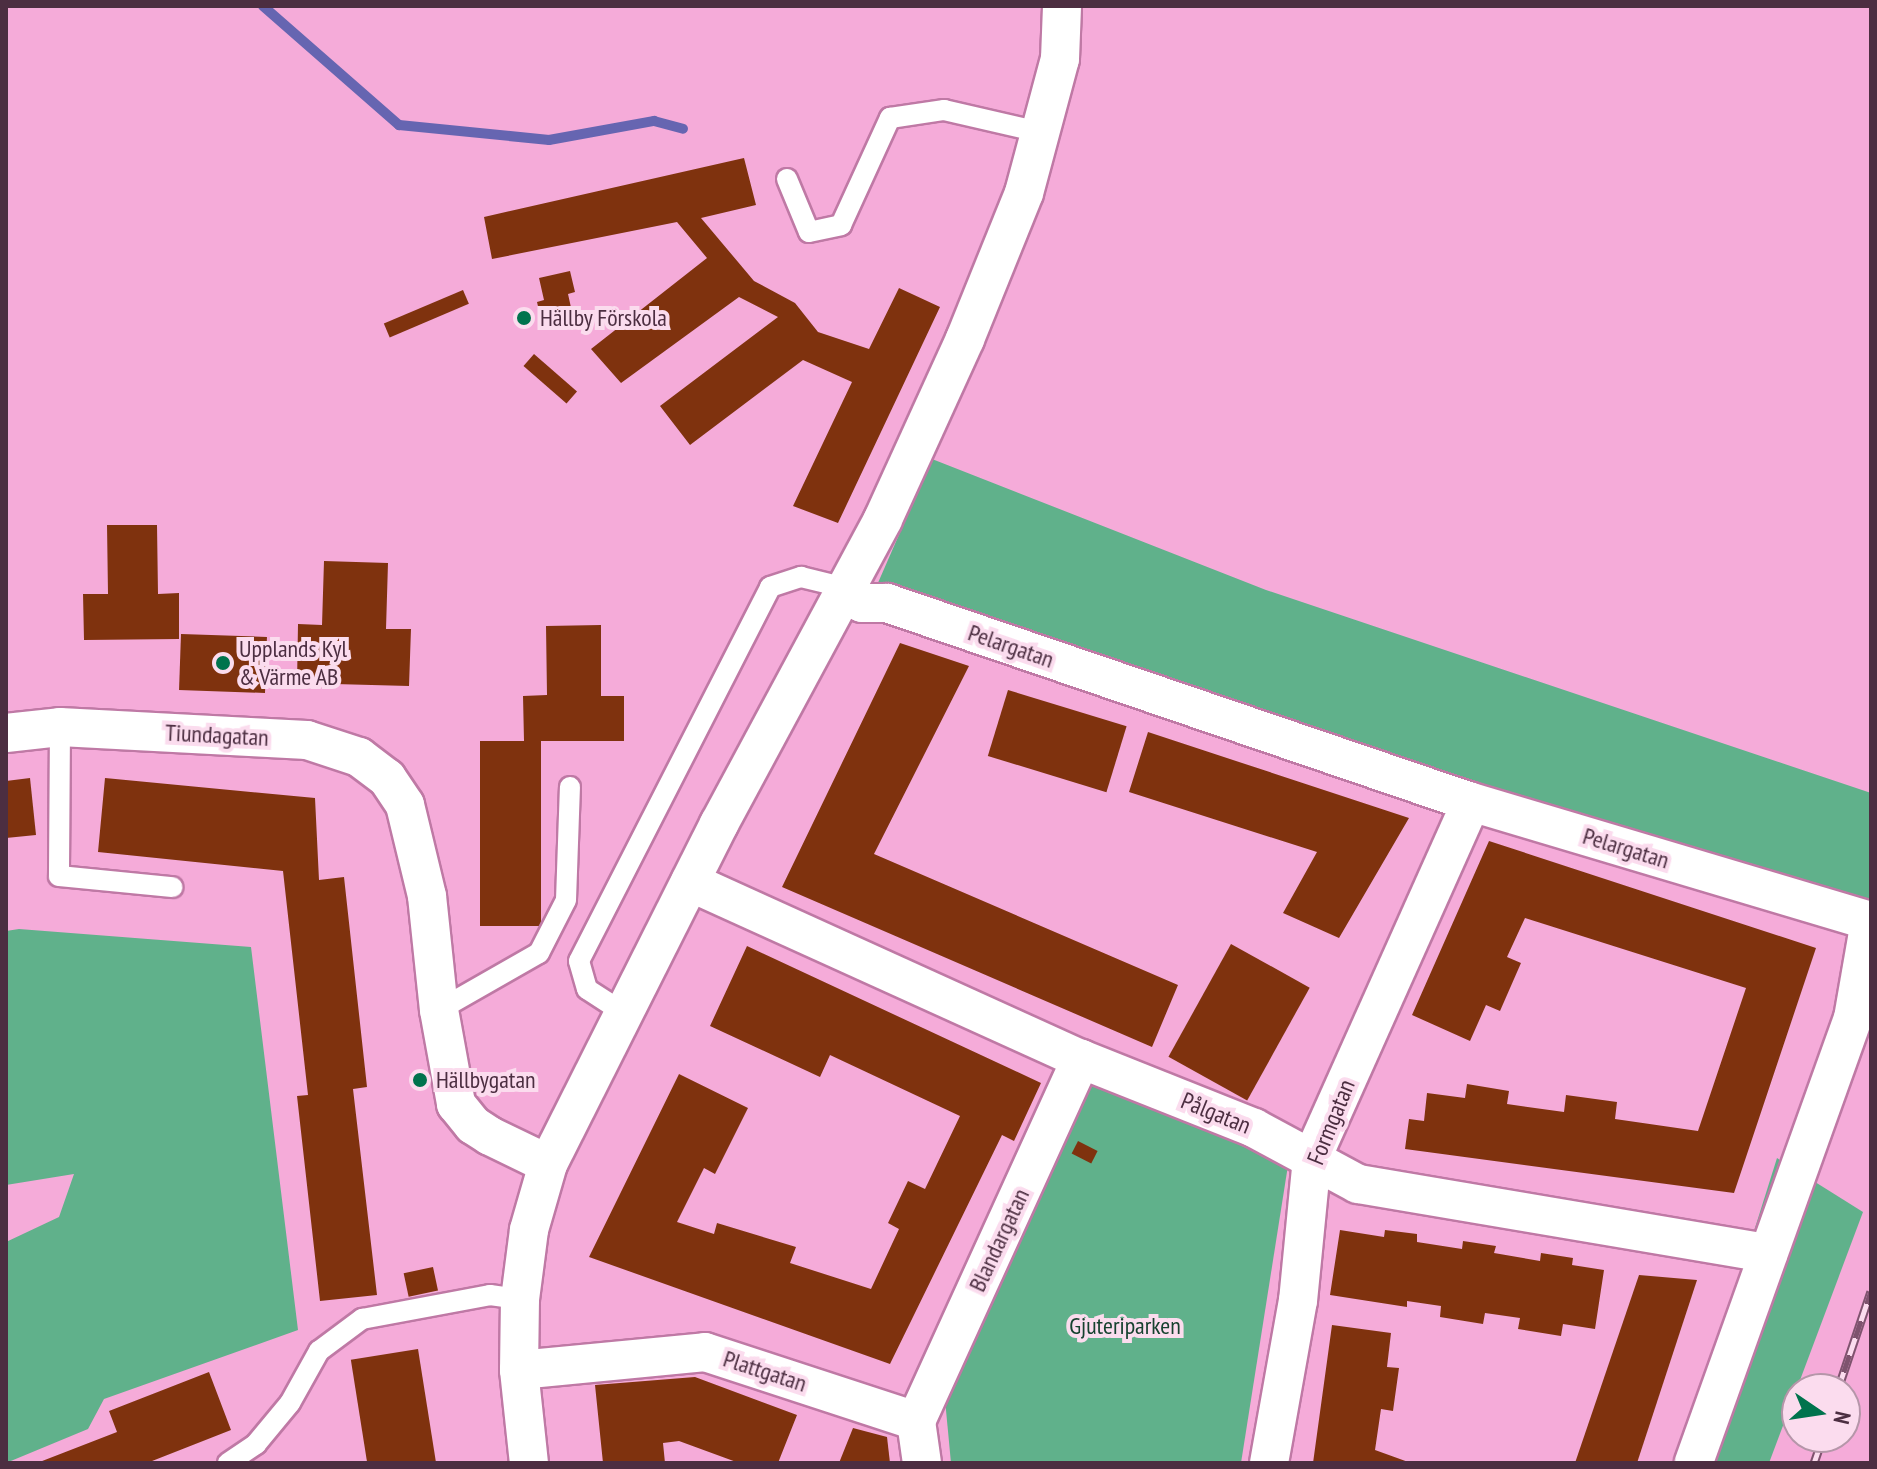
<!DOCTYPE html>
<meta charset="utf-8">
<style>
body{margin:0}
#map{position:relative;width:1877px;height:1469px;overflow:hidden;background:#f5abd9;font-family:"PT Sans Narrow",sans-serif}
div>[style]{position:absolute}
[style*='--x']{left:calc(var(--x)*1px);top:calc(var(--y)*1px);width:calc(var(--w)*1px);rotate:calc(var(--a)*1deg)}
.green>*{inset:0;background:#60b18b}
.stream>*{height:10px;margin:-5px;padding:0 5px;transform-origin:5px;border-radius:5px;background:#6665b1}
.building>*{inset:0;background:#7f320e;transform-origin:0 0}
.roads{filter:drop-shadow(2px 0 #bf79a5) drop-shadow(-2px 0 #bf79a5) drop-shadow(0 2px #bf79a5) drop-shadow(0 -2px #bf79a5)}
.lane>*{height:20px;margin:-10px;padding:0 10px;transform-origin:10px;border-radius:10px;background:#fff}
.street>*{height:38px;margin:-19px;padding:0 19px;transform-origin:19px;border-radius:19px;background:#fff}
.rail>*{height:9px;margin-top:-4.5px;transform-origin:0;background:repeating-linear-gradient(90deg,#fbdcee 0 18px,#7e536e 0 36px);box-sizing:border-box;border-block:2px solid #7e536e}
.dots>*{width:22px;height:22px;translate:-50% -50%;box-sizing:border-box;border:4px solid #fbdcee;border-radius:50%}
span{translate:-50% -50%;white-space:nowrap;text-align:center;line-height:1.15;-webkit-text-stroke:8px #fbdcee;paint-order:stroke}
.poi-label{font-size:24px;color:#4c2e41}
.left{translate:0 -50%;text-align:left}
.street-label{font-size:24px;color:#4c2e41}
.park-label{font-size:24px;color:#16412f}
.frame{position:absolute;inset:0;border:8px solid #4c2e41;pointer-events:none}
.north{position:absolute;left:1781px;top:1373px;width:80px;height:80px;box-sizing:border-box;background:#fbdcee;border:2px solid #b596a9;border-radius:50%;rotate:103deg;font-size:22px;font-weight:700;line-height:32px;text-align:center;color:#4c2e41}
.north::after{content:'';display:block;margin:auto;width:28px;height:36px;background:#00734d;clip-path:polygon(50% 0,100% 100%,50% 72%,0 100%)}
</style>
<div id="map">
<div class="green">
<div style="clip-path:polygon(932px 459px,1266px 590px,1871px 793px,1871px 917px,874px 592px)"></div>
<div style="clip-path:polygon(19px 929px,251px 947px,298px 1330px,104px 1399px,88px 1429px,6px 1463px,6px 1242px,59px 1217px,74px 1174px,6px 1185px,6px 931px)"></div>
<div style="clip-path:polygon(1090px 1081px,1289px 1159px,1241px 1463px,951px 1463px,944px 1389px)"></div>
<div style="clip-path:polygon(1777px 1158px,1863px 1212px,1769px 1463px,1681px 1463px)"></div>
</div>
<div class="stream">
<div style="--x:263;--y:6;--w:181;--a:41.2"></div>
<div style="--x:399;--y:125;--w:151;--a:5.7"></div>
<div style="--x:549;--y:140;--w:107;--a:-10.3"></div>
<div style="--x:654;--y:121;--w:30;--a:15"></div>
</div>
<div class="building">
<div style="clip-path:polygon(744px 158px,756px 205px,701px 218px,754px 281px,795px 303px,818px 332px,869px 349px,899px 288px,940px 307px,838px 523px,793px 506px,852px 382px,803px 360px,690px 445px,660px 406px,778px 317px,739px 297px,621px 383px,591px 349px,707px 258px,677px 222px,492px 259px,484px 217px)"></div>
<div style="clip-path:polygon(570px 271px,575px 292px,568px 294px,574px 321px,543px 328px,537px 302px,544px 300px,539px 278px)"></div>
<div style="left:463px;top:290px;width:15px;height:86px;rotate:67deg"></div>
<div style="left:534px;top:354px;width:57px;height:16px;rotate:41deg"></div>
<div style="clip-path:polygon(107px 525px,157px 525px,158px 594px,179px 593px,179px 639px,84px 640px,83px 594px,108px 594px)"></div>
<div style="clip-path:polygon(324px 561px,388px 563px,386px 629px,411px 629px,409px 686px,297px 683px,298px 624px,322px 625px)"></div>
<div style="clip-path:polygon(601px 625px,601px 696px,624px 696px,624px 741px,541px 741px,541px 926px,480px 926px,480px 741px,524px 741px,523px 696px,547px 695px,546px 626px)"></div>
<div style="left:181px;top:634px;width:86px;height:56px;rotate:2deg"></div>
<div style="clip-path:polygon(900px 643px,969px 666px,874px 854px,1178px 985px,1152px 1047px,782px 887px)"></div>
<div style="left:1008px;top:690px;width:124px;height:69px;rotate:17deg"></div>
<div style="clip-path:polygon(1148px 732px,1409px 818px,1339px 938px,1283px 913px,1317px 852px,1129px 792px)"></div>
<div style="clip-path:polygon(30px 778px,36px 835px,6px 838px,6px 781px)"></div>
<div style="clip-path:polygon(105px 778px,315px 798px,319px 880px,344px 877px,367px 1087px,353px 1089px,377px 1295px,320px 1301px,297px 1096px,308px 1095px,283px 871px,98px 852px)"></div>
<div style="clip-path:polygon(1489px 841px,1816px 948px,1734px 1193px,1405px 1149px,1409px 1119px,1424px 1121px,1427px 1093px,1465px 1098px,1467px 1084px,1509px 1091px,1507px 1104px,1564px 1112px,1566px 1095px,1617px 1102px,1615px 1119px,1698px 1131px,1746px 988px,1525px 918px,1507px 957px,1521px 963px,1500px 1011px,1486px 1005px,1470px 1041px,1412px 1015px)"></div>
<div style="left:1231px;top:944px;width:90px;height:129px;rotate:29deg"></div>
<div style="clip-path:polygon(747px 946px,1041px 1083px,1014px 1141px,1002px 1135px,890px 1364px,589px 1257px,679px 1074px,748px 1108px,715px 1174px,704px 1168px,677px 1222px,714px 1234px,717px 1223px,796px 1247px,790px 1263px,871px 1289px,899px 1229px,888px 1223px,908px 1181px,925px 1189px,960px 1116px,830px 1055px,820px 1077px,710px 1026px)"></div>
<div style="left:1078px;top:1141px;width:22px;height:14px;rotate:27deg"></div>
<div style="clip-path:polygon(1340px 1230px,1384px 1237px,1385px 1230px,1417px 1234px,1417px 1242px,1462px 1249px,1463px 1241px,1496px 1246px,1494px 1253px,1540px 1261px,1541px 1253px,1573px 1258px,1572px 1265px,1604px 1270px,1595px 1329px,1563px 1324px,1561px 1336px,1518px 1329px,1520px 1318px,1485px 1313px,1483px 1324px,1440px 1317px,1441px 1306px,1407px 1301px,1407px 1307px,1330px 1295px)"></div>
<div style="left:433px;top:1267px;width:24px;height:30px;rotate:78deg"></div>
<div style="clip-path:polygon(1639px 1275px,1697px 1280px,1637px 1463px,1575px 1463px)"></div>
<div style="clip-path:polygon(1332px 1325px,1391px 1333px,1387px 1367px,1399px 1368px,1393px 1411px,1381px 1409px,1375px 1450px,1411px 1463px,1313px 1463px)"></div>
<div style="left:418px;top:1349px;width:116px;height:68px;rotate:81deg"></div>
<div style="clip-path:polygon(209px 1372px,231px 1430px,147px 1463px,37px 1463px,117px 1432px,109px 1411px)"></div>
<div style="clip-path:polygon(695px 1377px,797px 1415px,778px 1463px,739px 1463px,679px 1441px,663px 1443px,665px 1463px,603px 1463px,595px 1385px)"></div>
<div style="clip-path:polygon(853px 1428px,887px 1437px,890px 1463px,839px 1463px)"></div>
</div>
<div class="roads">
<div class="lane">
<div style="--x:787;--y:179;--w:57;--a:67.5"></div>
<div style="--x:809;--y:232;--w:33;--a:-12"></div>
<div style="--x:841;--y:225;--w:118;--a:-65.4"></div>
<div style="--x:890;--y:118;--w:55;--a:-8.4"></div>
<div style="--x:944;--y:110;--w:98;--a:13"></div>
<div style="--x:60;--y:727;--w:149;--a:90.4"></div>
<div style="--x:59;--y:876;--w:114;--a:5.6"></div>
<div style="--x:439;--y:1010;--w:115;--a:-29.7"></div>
<div style="--x:539;--y:953;--w:59;--a:-63"></div>
<div style="--x:566;--y:900;--w:113;--a:-88"></div>
<div style="--x:624;--y:1013;--w:44;--a:-147"></div>
<div style="--x:587;--y:989;--w:29;--a:-106"></div>
<div style="--x:579;--y:961;--w:420;--a:-62.9"></div>
<div style="--x:770;--y:587;--w:33;--a:-18"></div>
<div style="--x:801;--y:577;--w:46;--a:13.7"></div>
<div style="--x:228;--y:1463;--w:34;--a:-34"></div>
<div style="--x:256;--y:1444;--w:53;--a:-50.3"></div>
<div style="--x:290;--y:1403;--w:60;--a:-60.9"></div>
<div style="--x:319;--y:1351;--w:54;--a:-36.7"></div>
<div style="--x:362;--y:1319;--w:130;--a:-10.6"></div>
<div style="--x:490;--y:1295;--w:30;--a:8"></div>
</div>
<div class="street">
<div style="--x:846;--y:588;--w:22;--a:43"></div>
<div style="--x:862;--y:603;--w:25;--a:0"></div>
<div style="--x:887;--y:603;--w:617;--a:18.82"></div>
<div style="--x:1471;--y:802;--w:416;--a:16.6"></div>
<div style="--x:1870;--y:921;--w:98;--a:99.9"></div>
<div style="--x:1853;--y:1018;--w:473;--a:109.7"></div>
<div style="--x:6;--y:733;--w:54;--a:-6.3"></div>
<div style="--x:60;--y:727;--w:247;--a:3"></div>
<div style="--x:307;--y:740;--w:55;--a:18.1"></div>
<div style="--x:359;--y:757;--w:35;--a:37"></div>
<div style="--x:387;--y:778;--w:32;--a:56"></div>
<div style="--x:405;--y:805;--w:94;--a:76.4"></div>
<div style="--x:427;--y:896;--w:115;--a:84"></div>
<div style="--x:439;--y:1010;--w:96;--a:79.7"></div>
<div style="--x:456;--y:1104;--w:27;--a:51"></div>
<div style="--x:473;--y:1125;--w:20;--a:33"></div>
<div style="--x:490;--y:1136;--w:64;--a:25.8"></div>
<div style="--x:548;--y:1164;--w:69;--a:106.1"></div>
<div style="--x:529;--y:1230;--w:70;--a:97.4"></div>
<div style="--x:520;--y:1299;--w:71;--a:90.8"></div>
<div style="--x:519;--y:1370;--w:94;--a:83.9"></div>
<div style="--x:690;--y:882;--w:429;--a:24.4"></div>
<div style="--x:1081;--y:1059;--w:186;--a:21.7"></div>
<div style="--x:1254;--y:1128;--w:118;--a:28.3"></div>
<div style="--x:1358;--y:1184;--w:416;--a:9.6"></div>
<div style="--x:548;--y:1164;--w:381;--a:-63.3"></div>
<div style="--x:719;--y:824;--w:346;--a:-61.7"></div>
<div style="--x:883;--y:519;--w:198;--a:-65.5"></div>
<div style="--x:965;--y:339;--w:157;--a:-68"></div>
<div style="--x:1024;--y:193;--w:139;--a:-75"></div>
<div style="--x:1060;--y:59;--w:53;--a:-87.8"></div>
<div style="--x:519;--y:1370;--w:187;--a:-5.5"></div>
<div style="--x:705;--y:1352;--w:222;--a:18.1"></div>
<div style="--x:916;--y:1421;--w:398;--a:-65.5"></div>
<div style="--x:916;--y:1421;--w:42;--a:81.9"></div>
<div style="--x:1269;--y:1463;--w:165;--a:-79.9"></div>
<div style="--x:1298;--y:1301;--w:144;--a:-84.4"></div>
<div style="--x:1312;--y:1158;--w:390;--a:-65.9"></div>
</div>
</div>
<div class="rail">
<div style="--x:1838;--y:1389;--w:103;--a:-71.4"></div>
<div style="--x:1814;--y:1463;--w:28;--a:-71"></div>
</div>
<div class="dots">
<div style="left:524px;top:318px;background:#00734d"></div>
<div style="left:223px;top:663px;background:#00734d"></div>
<div style="left:420px;top:1080px;background:#00734d"></div>
</div>
<div class="poi-label">
<span class="left" style="left:540px;top:318px">Hällby Förskola</span>
<span class="left" style="left:239px;top:663px">Upplands Kyl<br>&amp; Värme AB</span>
<span class="left" style="left:436px;top:1080px">Hällbygatan</span>
</div>
<div class="street-label">
<span style="left:1011px;top:646px;rotate:19deg">Pelargatan</span>
<span style="left:217px;top:735px;rotate:3deg">Tiundagatan</span>
<span style="left:1626px;top:848px;rotate:17deg">Pelargatan</span>
<span style="left:1216px;top:1113px;rotate:22deg">Pålgatan</span>
<span style="left:1331px;top:1122px;rotate:-68deg">Formgatan</span>
<span style="left:999px;top:1240px;rotate:-65deg">Blandargatan</span>
<span style="left:765px;top:1371px;rotate:18deg">Plattgatan</span>
</div>
<div class="park-label">
<span style="left:1125px;top:1326px">Gjuteriparken</span>
</div>
<div class="frame"></div>
<div class="north">N</div>
</div>
